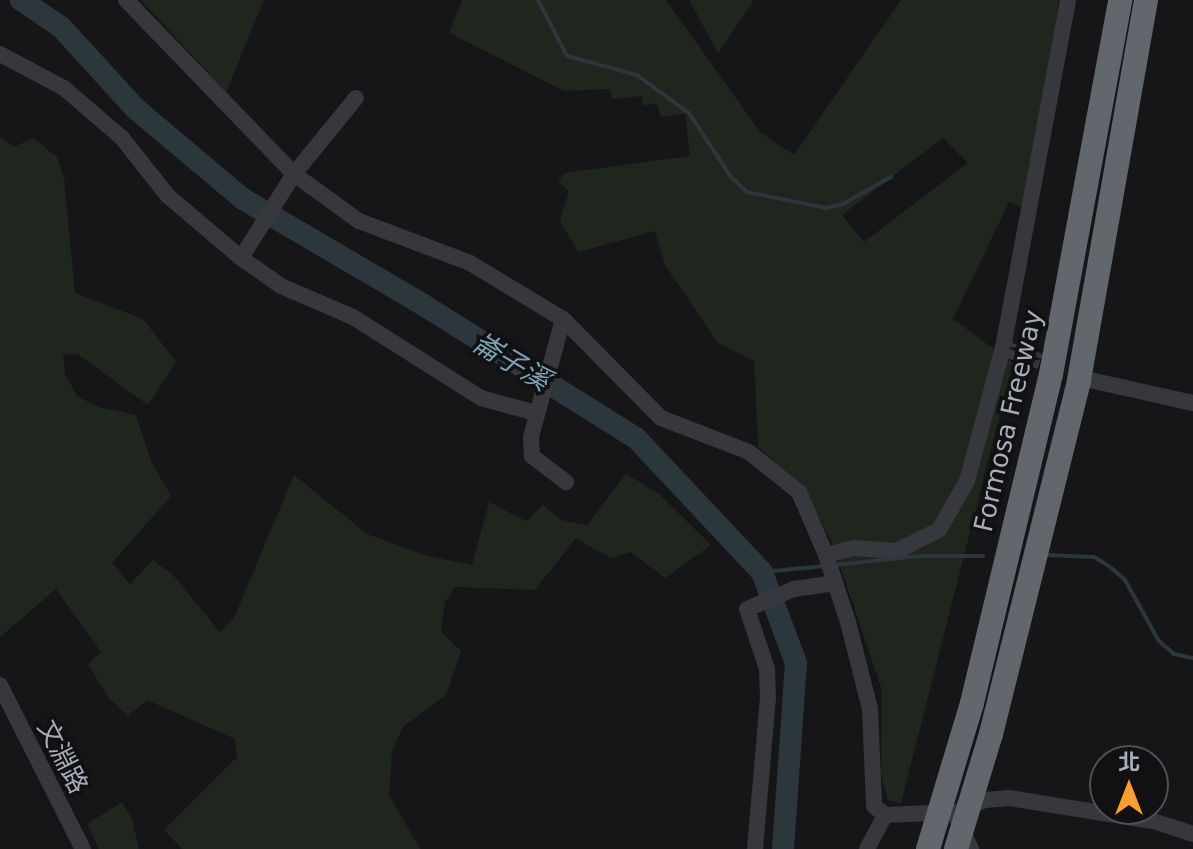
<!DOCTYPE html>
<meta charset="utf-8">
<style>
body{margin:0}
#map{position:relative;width:1193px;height:849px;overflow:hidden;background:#161618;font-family:"DejaVu Sans","Noto Sans TC",sans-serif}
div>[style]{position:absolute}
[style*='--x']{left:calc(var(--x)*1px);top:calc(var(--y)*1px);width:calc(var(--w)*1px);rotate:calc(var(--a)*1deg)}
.green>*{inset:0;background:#1e261e}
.stream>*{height:4px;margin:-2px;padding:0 2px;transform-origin:2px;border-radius:2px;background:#2b373d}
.river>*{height:22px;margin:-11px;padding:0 11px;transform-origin:11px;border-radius:11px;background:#2b373d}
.minor-tunnel>*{height:16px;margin-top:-8px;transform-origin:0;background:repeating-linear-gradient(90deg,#333438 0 16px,transparent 0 24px)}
.minor>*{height:16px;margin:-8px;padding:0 8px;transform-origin:8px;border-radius:8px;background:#37383d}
.highway>*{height:24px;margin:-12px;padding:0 12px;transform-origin:12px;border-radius:12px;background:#62676e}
.highway-bridge>*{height:24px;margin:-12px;padding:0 12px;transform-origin:12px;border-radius:12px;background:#62676e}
span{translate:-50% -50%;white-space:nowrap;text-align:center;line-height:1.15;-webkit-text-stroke:7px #111113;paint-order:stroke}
.street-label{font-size:26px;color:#a7aeb9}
.water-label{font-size:28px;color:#7ca1b5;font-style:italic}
.north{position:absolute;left:1089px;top:745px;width:80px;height:80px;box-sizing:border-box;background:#111113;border:2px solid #4d5055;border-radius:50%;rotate:0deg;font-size:22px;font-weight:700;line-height:32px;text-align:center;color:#a7aeb9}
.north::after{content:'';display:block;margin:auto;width:28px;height:36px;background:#fb9f2b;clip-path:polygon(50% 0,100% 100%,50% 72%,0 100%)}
</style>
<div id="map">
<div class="green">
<div style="clip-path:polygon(141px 0,264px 0,226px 92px)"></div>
<div style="clip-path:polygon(evenodd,462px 0,666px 0,761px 133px,794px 155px,901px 0,1059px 0,1029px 209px,1009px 202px,953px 319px,1013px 363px,901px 803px,888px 800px,881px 774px,882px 690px,832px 542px,801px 485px,758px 447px,754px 361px,718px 343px,665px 265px,655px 231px,578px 252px,560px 221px,569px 191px,558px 182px,564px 173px,690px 156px,685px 114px,661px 117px,656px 103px,643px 106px,642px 96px,613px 99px,609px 89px,564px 91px,449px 33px,462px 0,943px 138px,968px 163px,864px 242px,842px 215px,943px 138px)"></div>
<div style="clip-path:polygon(689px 0,754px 0,718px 53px)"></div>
<div style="clip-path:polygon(0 137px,14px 147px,33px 138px,57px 157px,64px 179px,75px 293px,143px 319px,176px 362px,148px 405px,77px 354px,63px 355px,65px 374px,77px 396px,98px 407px,136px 415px,152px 463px,171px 496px,112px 563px,130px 584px,153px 560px,173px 575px,220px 632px,234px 618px,294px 475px,367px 534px,428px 556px,472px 565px,489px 502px,526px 521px,543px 505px,561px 520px,587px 525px,626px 474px,659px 494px,711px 545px,665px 578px,631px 552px,610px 558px,576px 538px,535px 590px,455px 587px,445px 602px,441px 632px,461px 651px,446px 695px,403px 727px,392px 751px,389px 794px,420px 849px,182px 849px,164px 830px,237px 757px,235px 739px,147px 700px,128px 716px,108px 697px,88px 664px,101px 652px,56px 589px,0 637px)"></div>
<div style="clip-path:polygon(122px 802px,132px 819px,139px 849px,99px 849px,87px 824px)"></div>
</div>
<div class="stream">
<div style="--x:538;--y:0;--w:63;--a:62.6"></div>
<div style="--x:567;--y:56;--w:73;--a:15.2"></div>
<div style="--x:637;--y:75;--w:64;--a:36.2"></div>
<div style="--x:689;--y:113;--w:77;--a:56.7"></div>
<div style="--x:731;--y:177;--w:22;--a:43"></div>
<div style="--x:747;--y:192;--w:81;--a:11.4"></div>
<div style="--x:826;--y:208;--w:17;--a:-13"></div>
<div style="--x:843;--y:204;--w:55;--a:-29.4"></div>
<div style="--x:1047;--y:555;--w:47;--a:2.4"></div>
<div style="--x:1094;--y:557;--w:17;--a:31"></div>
<div style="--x:1109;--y:566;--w:21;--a:41"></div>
<div style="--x:1125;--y:580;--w:70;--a:60.9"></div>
<div style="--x:1159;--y:641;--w:20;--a:41"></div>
<div style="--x:1174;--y:654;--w:19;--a:12"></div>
<div style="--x:834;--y:565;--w:85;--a:-6"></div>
<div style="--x:919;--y:556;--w:64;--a:0"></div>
<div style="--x:762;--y:572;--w:63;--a:-5.4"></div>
</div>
<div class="river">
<div style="--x:21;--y:0;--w:48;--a:34"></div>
<div style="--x:61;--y:27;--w:111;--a:47.6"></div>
<div style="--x:136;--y:109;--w:140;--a:40.1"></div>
<div style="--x:243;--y:199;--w:208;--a:30.4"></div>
<div style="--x:422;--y:304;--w:252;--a:32.1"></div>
<div style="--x:636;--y:438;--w:184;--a:46.8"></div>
<div style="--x:762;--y:572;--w:97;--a:69.5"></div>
<div style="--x:796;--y:663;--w:186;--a:94"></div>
</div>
<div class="minor-tunnel">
<div style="--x:1025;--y:356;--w:67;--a:20.1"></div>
</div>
<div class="minor">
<div style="--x:126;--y:0;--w:242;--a:46"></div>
<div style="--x:294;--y:174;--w:80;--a:35.9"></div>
<div style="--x:359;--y:221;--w:119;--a:20.7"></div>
<div style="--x:470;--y:263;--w:109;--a:31.1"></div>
<div style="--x:563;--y:319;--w:139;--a:45.3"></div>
<div style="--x:661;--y:418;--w:94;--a:21.1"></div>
<div style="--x:749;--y:452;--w:64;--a:38.7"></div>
<div style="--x:799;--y:492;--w:69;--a:66.8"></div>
<div style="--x:826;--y:555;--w:71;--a:71.8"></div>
<div style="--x:848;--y:622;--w:90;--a:75.8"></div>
<div style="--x:870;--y:709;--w:97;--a:87.6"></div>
<div style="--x:874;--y:806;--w:14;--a:39"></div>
<div style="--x:885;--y:815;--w:69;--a:-2.5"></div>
<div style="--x:954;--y:812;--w:41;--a:65.3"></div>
<div style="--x:0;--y:54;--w:72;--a:28"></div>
<div style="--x:64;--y:88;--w:77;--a:40.8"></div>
<div style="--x:122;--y:138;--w:74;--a:51.6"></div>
<div style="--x:168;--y:196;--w:96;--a:40.3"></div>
<div style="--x:241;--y:258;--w:99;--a:-57.8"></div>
<div style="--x:294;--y:174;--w:98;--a:-50.8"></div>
<div style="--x:241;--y:258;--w:49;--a:35"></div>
<div style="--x:281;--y:286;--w:78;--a:23.3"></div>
<div style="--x:353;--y:317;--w:151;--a:32.3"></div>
<div style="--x:481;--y:398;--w:57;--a:15.3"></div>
<div style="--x:563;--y:319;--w:122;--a:105.2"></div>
<div style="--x:531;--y:437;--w:19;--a:87"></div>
<div style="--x:532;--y:456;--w:43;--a:37.4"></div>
<div style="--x:1003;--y:348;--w:23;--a:20"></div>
<div style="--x:1090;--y:380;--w:106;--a:12.6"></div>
<div style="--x:826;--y:555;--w:29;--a:-14"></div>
<div style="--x:854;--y:548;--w:43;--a:4"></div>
<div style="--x:897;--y:551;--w:47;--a:-26.6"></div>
<div style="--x:939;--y:530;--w:56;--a:-60.3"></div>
<div style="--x:967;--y:481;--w:138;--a:-74.9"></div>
<div style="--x:1003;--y:348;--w:354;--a:-79.4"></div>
<div style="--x:0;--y:685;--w:184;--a:63.2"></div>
<div style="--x:963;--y:808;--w:23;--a:-20"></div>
<div style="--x:985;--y:800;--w:24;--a:-5"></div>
<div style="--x:1009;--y:798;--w:146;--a:9.1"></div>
<div style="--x:1153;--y:821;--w:42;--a:18"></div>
<div style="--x:755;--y:849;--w:152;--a:-85.1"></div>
<div style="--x:768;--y:698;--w:29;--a:-92"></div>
<div style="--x:767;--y:669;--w:63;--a:-108.4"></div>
<div style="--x:747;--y:609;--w:51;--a:-23.1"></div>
<div style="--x:794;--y:589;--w:41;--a:-8.3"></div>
<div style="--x:867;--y:849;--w:38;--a:-62"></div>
</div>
<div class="highway">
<div style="--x:972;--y:703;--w:338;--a:-76.5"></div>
<div style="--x:1051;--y:374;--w:380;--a:-79.5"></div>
<div style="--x:991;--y:734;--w:365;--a:-76"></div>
<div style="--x:1079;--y:380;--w:386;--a:-80"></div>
</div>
<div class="highway-bridge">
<div style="--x:928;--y:849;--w:152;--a:-73.2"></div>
<div style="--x:956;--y:849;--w:120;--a:-73.1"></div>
</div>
<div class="street-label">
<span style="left:1009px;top:421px;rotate:-77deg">Formosa Freeway</span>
<span style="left:62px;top:757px;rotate:63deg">文淵路</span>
</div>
<div class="water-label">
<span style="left:511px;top:362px;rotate:31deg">崙子溪</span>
</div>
<div class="north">北</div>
</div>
